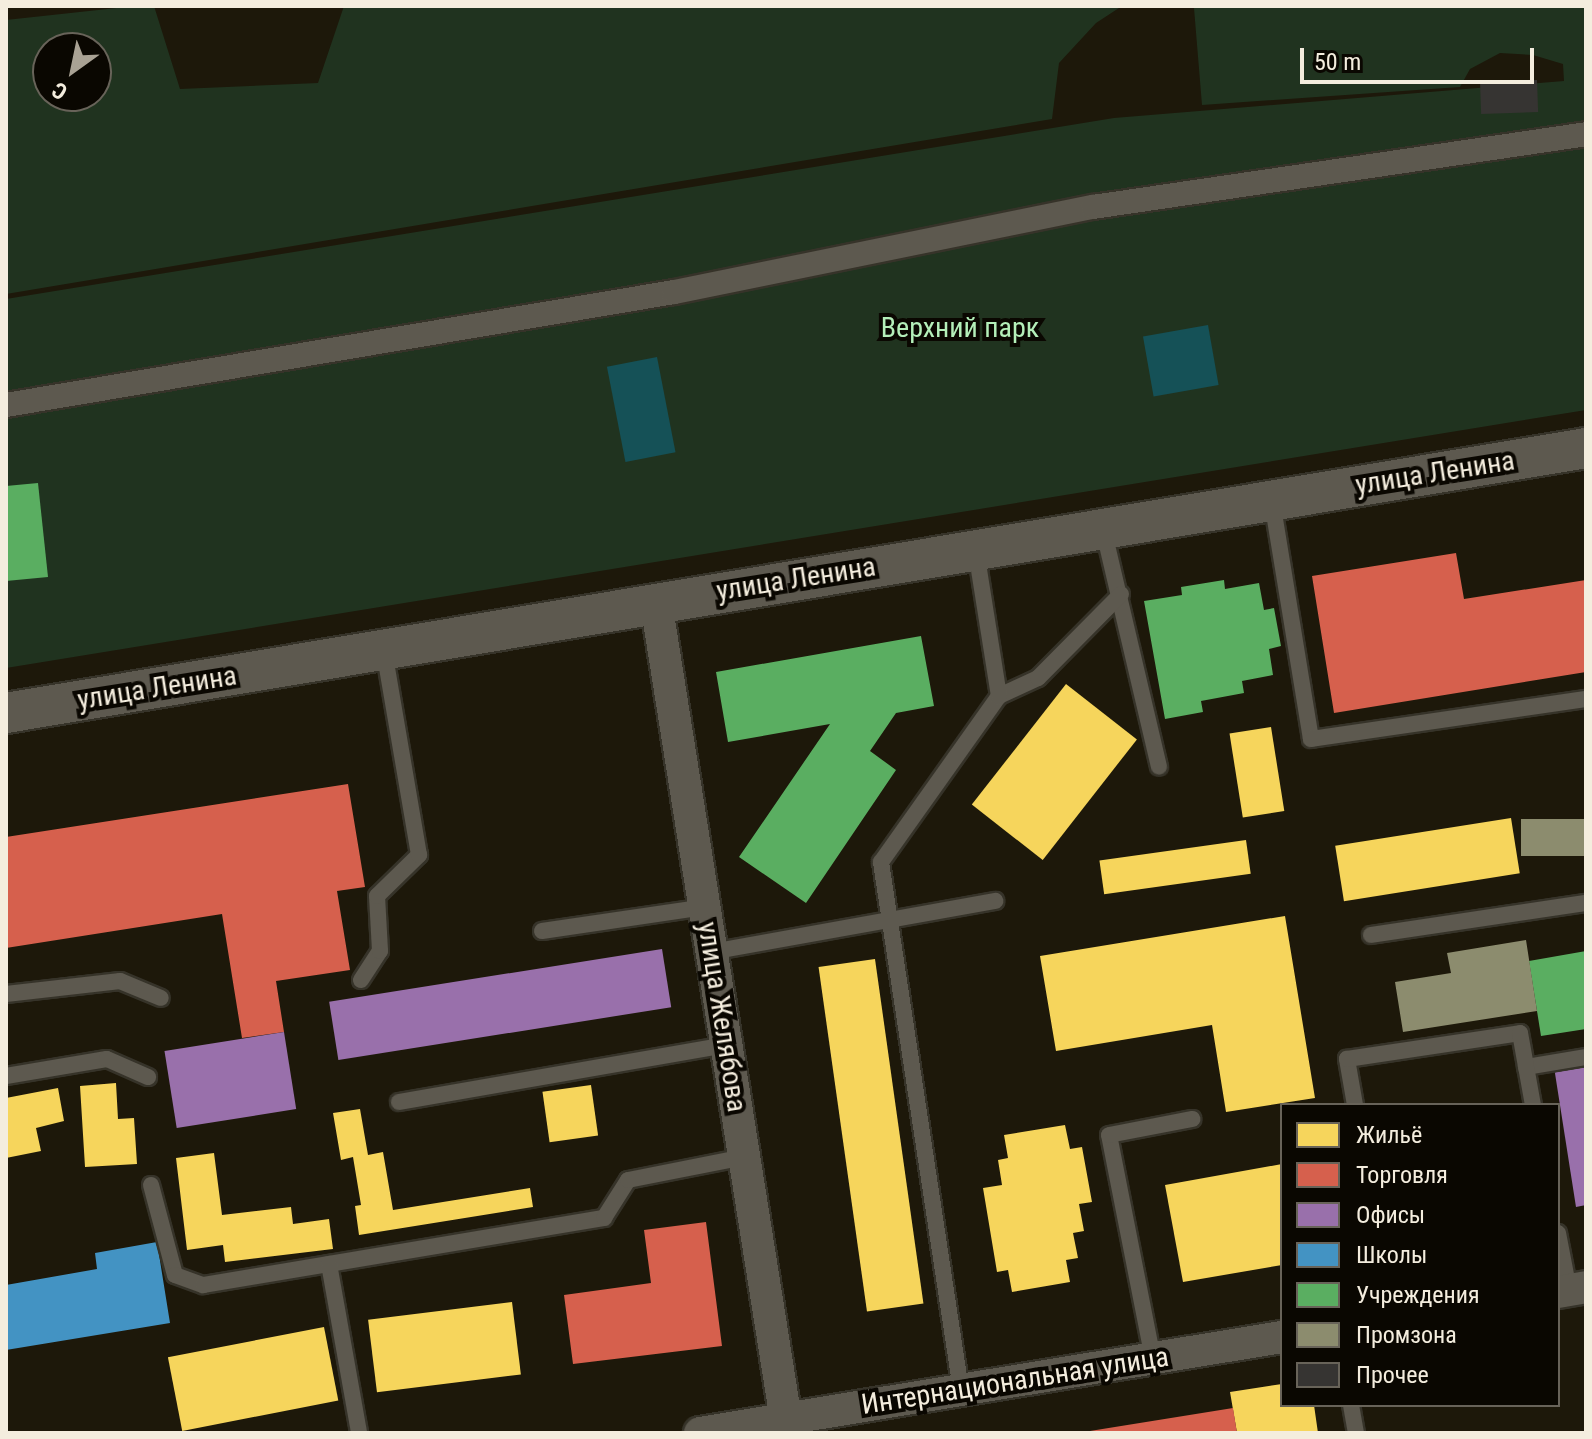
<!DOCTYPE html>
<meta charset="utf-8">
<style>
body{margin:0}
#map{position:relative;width:1592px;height:1439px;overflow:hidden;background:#1d180a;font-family:"Roboto Condensed",sans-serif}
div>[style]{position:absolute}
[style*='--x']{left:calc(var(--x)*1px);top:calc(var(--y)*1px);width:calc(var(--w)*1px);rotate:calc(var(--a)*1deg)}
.green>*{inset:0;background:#20331f}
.water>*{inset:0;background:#155157;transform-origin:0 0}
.homes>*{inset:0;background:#f6d55c;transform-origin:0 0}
.shops>*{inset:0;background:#d6604d}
.offices>*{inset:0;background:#9970ab;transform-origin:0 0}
.schools>*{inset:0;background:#4393c3}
.public>*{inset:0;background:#5aae61}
.industry>*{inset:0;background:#8c8c6e;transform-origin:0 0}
.building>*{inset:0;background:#363432;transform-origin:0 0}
.roads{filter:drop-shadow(2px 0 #363329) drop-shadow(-2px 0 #363329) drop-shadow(0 2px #363329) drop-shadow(0 -2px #363329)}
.service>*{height:16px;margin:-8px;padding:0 8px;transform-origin:8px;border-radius:8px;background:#5d594f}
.pedestrian>*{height:24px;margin:-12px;padding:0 12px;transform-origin:12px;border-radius:12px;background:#5d594f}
.minor>*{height:32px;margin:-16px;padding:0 16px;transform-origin:16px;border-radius:16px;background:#5d594f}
.tertiary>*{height:40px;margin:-20px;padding:0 20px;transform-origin:20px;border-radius:20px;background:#5d594f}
span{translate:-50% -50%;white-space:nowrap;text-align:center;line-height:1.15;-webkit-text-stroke:8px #0a0701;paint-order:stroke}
.park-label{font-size:28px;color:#b4efb9}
.street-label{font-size:28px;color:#f4edde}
.frame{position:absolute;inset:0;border:8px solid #f4edde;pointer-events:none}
.legend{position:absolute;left:1280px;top:1103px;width:280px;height:304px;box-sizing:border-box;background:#0a0701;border:2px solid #686359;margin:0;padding:10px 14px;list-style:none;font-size:24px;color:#f4edde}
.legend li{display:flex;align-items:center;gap:16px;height:40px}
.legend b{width:40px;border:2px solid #686359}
.north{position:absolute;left:32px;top:32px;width:80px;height:80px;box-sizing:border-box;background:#0a0701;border:2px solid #686359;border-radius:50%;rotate:213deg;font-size:22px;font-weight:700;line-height:32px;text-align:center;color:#f4edde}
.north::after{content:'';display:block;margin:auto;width:28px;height:36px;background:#a9a294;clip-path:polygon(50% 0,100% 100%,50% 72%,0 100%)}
.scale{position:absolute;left:1300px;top:48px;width:234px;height:36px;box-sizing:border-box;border:4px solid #f4edde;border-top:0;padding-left:10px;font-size:24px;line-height:28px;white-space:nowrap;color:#f4edde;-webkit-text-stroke:6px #0a0701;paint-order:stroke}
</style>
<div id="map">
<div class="green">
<div style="clip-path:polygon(evenodd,135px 6px,154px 6px,180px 89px,318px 83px,344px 6px,1122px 6px,1096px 23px,1059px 63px,1052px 119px,6px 294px,6px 20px,135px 6px,48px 48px,96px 48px,96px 96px,48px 96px,48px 48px)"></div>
<div style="clip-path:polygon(1189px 6px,1586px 6px,1586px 410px,6px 668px,6px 299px,1114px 118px,1564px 81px,1563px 64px,1533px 55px,1500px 53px,1470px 69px,1460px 87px,1202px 105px,1194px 8px)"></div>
</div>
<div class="water">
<div style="left:1208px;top:325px;width:61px;height:66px;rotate:80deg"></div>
<div style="left:657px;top:357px;width:97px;height:51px;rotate:79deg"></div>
</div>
<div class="homes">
<div style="left:1066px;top:684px;width:90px;height:153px;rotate:38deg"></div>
<div style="left:1271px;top:727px;width:85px;height:42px;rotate:81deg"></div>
<div style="left:1511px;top:818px;width:56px;height:178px;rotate:81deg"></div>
<div style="left:1246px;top:840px;width:34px;height:148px;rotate:82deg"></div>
<div style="clip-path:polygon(1285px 916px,1315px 1098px,1226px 1112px,1212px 1025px,1056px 1051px,1040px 956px)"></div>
<div style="left:875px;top:959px;width:348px;height:57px;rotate:82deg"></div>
<div style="clip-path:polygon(116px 1083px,118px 1119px,134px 1118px,137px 1164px,85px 1167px,80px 1086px)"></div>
<div style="left:591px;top:1085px;width:51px;height:49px;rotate:82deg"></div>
<div style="clip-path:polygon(58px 1088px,64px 1121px,36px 1128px,41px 1151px,6px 1158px,6px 1098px)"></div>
<div style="clip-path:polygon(360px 1109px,368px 1155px,383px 1152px,393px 1210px,530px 1188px,533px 1207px,359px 1235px,355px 1206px,361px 1205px,353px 1157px,341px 1160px,333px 1113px)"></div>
<div style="clip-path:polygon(1065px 1125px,1070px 1149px,1082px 1147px,1092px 1202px,1079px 1204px,1084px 1231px,1073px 1233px,1078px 1258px,1066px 1260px,1070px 1282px,1012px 1292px,1008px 1270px,997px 1272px,983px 1188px,1002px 1185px,998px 1160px,1008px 1158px,1004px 1135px)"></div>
<div style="clip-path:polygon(214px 1153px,222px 1215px,291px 1207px,293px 1224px,329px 1219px,333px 1249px,225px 1262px,223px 1245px,187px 1250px,176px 1158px)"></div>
<div style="clip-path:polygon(1282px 1164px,1282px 1265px,1183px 1282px,1165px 1185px)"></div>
<div style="left:512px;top:1302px;width:73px;height:145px;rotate:83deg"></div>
<div style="left:324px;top:1327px;width:75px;height:159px;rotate:79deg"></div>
<div style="clip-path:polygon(1282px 1384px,1282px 1405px,1314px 1405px,1318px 1433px,1237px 1433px,1230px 1392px)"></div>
</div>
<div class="shops">
<div style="clip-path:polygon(1456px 553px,1464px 599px,1586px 580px,1586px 672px,1334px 713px,1312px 576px)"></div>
<div style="clip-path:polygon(348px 784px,365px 887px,337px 891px,350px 970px,276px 981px,284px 1032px,242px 1038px,222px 914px,6px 948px,6px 837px)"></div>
<div style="clip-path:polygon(706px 1222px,722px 1346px,573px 1364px,564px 1295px,651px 1283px,644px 1230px)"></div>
<div style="clip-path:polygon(1233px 1408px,1237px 1433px,1090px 1433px,1090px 1431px)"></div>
</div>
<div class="offices">
<div style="left:662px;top:949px;width:59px;height:337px;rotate:81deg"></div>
<div style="left:284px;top:1032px;width:78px;height:121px;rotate:81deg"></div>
<div style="clip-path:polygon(1586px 1062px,1586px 1205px,1576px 1207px,1554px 1067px)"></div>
</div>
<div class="schools">
<div style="clip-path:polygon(157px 1242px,170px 1323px,6px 1350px,6px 1285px,97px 1269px,95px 1253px)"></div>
</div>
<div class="public">
<div style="clip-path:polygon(38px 483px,48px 577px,6px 581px,6px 486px)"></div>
<div style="clip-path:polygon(1224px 580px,1225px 589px,1259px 583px,1264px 610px,1274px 608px,1281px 646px,1269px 649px,1273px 675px,1242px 681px,1244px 693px,1201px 701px,1203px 712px,1165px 719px,1144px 601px,1182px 595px,1181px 587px)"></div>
<div style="clip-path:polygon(921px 636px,934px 706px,896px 713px,870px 751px,896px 770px,806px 903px,739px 857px,830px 724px,728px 742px,716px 672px)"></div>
<div style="clip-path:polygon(1586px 951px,1586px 1029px,1541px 1036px,1529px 961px)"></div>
</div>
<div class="industry">
<div style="left:1586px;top:819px;width:37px;height:65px;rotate:90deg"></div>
<div style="clip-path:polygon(1526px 940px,1537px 1011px,1403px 1032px,1395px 982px,1451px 973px,1447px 953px)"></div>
</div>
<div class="building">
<div style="left:1537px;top:80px;width:32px;height:57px;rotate:88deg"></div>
</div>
<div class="roads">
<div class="service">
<div style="--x:1272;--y:501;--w:241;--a:80.7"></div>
<div style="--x:1311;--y:739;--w:278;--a:-8.3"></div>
<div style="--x:1103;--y:528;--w:245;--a:76.8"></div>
<div style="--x:999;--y:696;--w:43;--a:-24.8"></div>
<div style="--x:1038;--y:678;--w:118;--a:-45.3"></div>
<div style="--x:542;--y:931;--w:164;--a:-8.4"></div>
<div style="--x:1371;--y:935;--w:217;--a:-8.5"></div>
<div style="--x:711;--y:952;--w:289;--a:-10.2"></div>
<div style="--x:361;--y:980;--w:35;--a:-57"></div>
<div style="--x:380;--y:951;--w:55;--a:-93.1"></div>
<div style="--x:377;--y:896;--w:59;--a:-44.3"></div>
<div style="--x:419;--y:855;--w:208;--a:-99.7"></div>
<div style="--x:6;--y:994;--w:115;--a:-6.5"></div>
<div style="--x:120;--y:981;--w:44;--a:22.5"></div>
<div style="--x:1526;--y:1067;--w:61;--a:-9.5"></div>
<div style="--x:6;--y:1076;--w:102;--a:-9.6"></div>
<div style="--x:107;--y:1059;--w:45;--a:23.7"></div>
<div style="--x:399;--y:1102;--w:332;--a:-9.9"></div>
<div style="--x:1355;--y:1105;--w:47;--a:-99.9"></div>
<div style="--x:1347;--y:1059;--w:175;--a:-8.5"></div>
<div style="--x:1520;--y:1033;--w:73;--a:79.8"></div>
<div style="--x:151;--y:1185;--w:93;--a:75.1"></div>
<div style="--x:175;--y:1275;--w:30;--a:20"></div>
<div style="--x:203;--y:1285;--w:407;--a:-9.5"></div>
<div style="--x:604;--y:1218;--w:45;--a:-57.7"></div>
<div style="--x:628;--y:1180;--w:118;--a:-11.2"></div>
<div style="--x:1558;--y:1233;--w:58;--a:79.1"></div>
<div style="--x:329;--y:1264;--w:172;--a:79.9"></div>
<div style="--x:1153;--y:1359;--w:228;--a:-101.1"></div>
<div style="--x:1109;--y:1135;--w:85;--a:-10.9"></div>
<div style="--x:961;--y:1390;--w:534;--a:-98.62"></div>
<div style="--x:881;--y:862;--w:204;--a:-54.6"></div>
<div style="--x:999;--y:696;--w:147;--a:-99"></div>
<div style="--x:1351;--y:1405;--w:28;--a:80"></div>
</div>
<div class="pedestrian">
<div style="--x:6;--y:405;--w:677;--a:-9.6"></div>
<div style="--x:674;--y:292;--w:428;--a:-11.5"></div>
<div style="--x:1093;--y:207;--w:498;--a:-8.4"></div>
</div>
<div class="minor">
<div style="--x:656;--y:602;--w:841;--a:80.97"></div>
<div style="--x:1558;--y:1292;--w:28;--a:-10"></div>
<div style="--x:700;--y:1433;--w:590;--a:-9.37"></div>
</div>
<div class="tertiary">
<div style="--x:6;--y:713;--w:1602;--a:-9.52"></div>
</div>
</div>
<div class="park-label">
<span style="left:960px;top:328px">Верхний парк</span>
</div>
<div class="street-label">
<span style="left:1435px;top:473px;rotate:-9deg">улица Ленина</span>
<span style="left:796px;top:579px;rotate:-9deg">улица Ленина</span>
<span style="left:157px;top:688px;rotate:-9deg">улица Ленина</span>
<span style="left:722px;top:1017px;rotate:81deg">улица Желябова</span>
<span style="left:1015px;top:1381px;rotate:-9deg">Интернациональная улица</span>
</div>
<div class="frame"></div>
<ul class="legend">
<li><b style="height:22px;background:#f6d55c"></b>Жильё</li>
<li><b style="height:22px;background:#d6604d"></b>Торговля</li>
<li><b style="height:22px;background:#9970ab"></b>Офисы</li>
<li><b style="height:22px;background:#4393c3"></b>Школы</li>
<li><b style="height:22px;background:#5aae61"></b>Учреждения</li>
<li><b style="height:22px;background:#8c8c6e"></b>Промзона</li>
<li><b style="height:22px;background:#363432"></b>Прочее</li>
</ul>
<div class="north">С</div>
<div class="scale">50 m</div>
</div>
